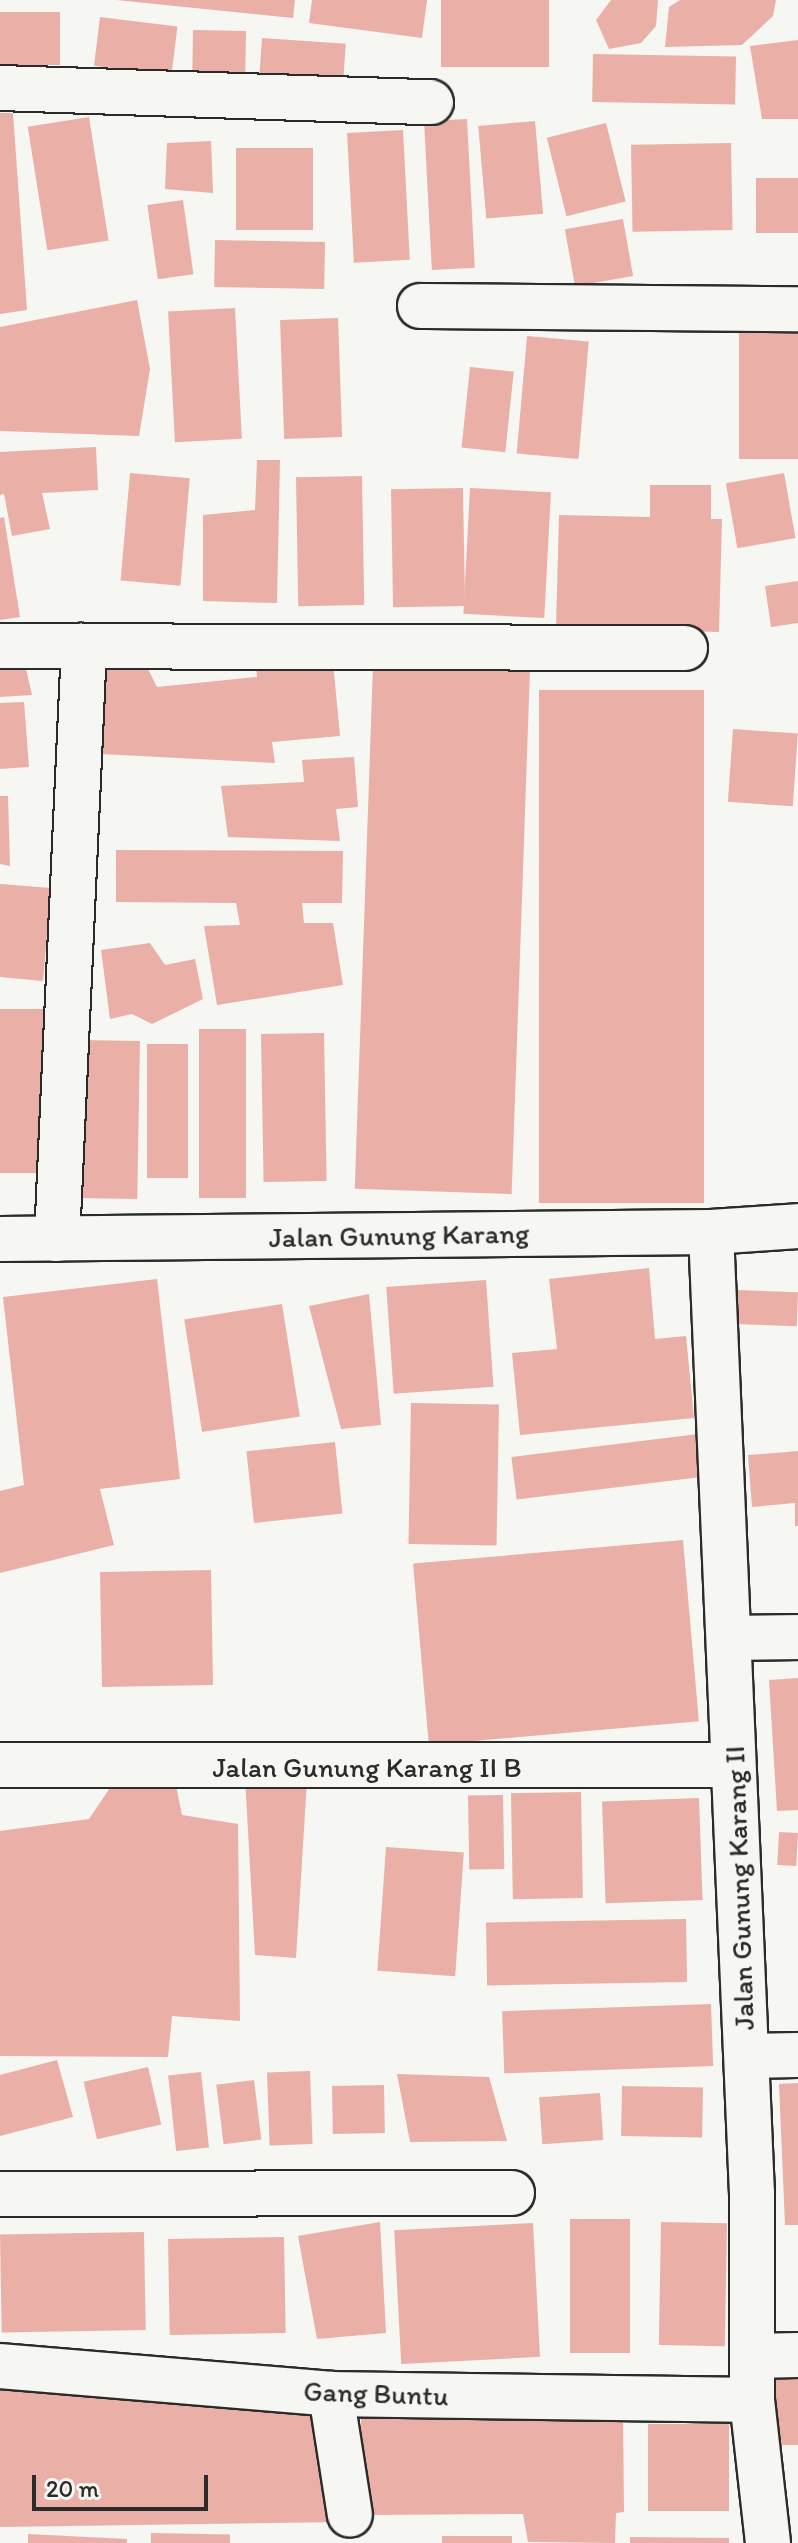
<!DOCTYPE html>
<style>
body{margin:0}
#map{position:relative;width:798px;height:2543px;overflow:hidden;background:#f6f6f2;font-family:Itim,sans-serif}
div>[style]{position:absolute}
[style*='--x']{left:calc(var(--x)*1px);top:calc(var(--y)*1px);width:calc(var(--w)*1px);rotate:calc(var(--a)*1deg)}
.building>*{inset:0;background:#eab0a8;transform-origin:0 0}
.roads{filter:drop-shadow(2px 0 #2b2b2b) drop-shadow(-2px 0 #2b2b2b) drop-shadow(0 2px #2b2b2b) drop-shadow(0 -2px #2b2b2b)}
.minor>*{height:44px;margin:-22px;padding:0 22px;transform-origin:22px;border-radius:22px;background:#f6f6f2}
span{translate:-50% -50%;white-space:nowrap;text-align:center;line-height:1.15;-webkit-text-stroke:7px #f6f6f2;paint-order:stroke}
.street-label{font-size:28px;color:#2b2b2b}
.scale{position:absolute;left:32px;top:2475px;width:176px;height:36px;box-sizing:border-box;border:4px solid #2b2b2b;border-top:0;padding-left:10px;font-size:24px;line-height:28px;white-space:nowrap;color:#2b2b2b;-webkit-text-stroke:6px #f6f6f2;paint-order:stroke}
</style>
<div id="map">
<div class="building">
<div style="clip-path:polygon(116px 0,295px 0,293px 18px)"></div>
<div style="clip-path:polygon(312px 0,427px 0,422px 38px,309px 23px)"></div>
<div style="left:441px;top:0;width:108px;height:67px"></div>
<div style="clip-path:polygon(611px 0,658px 0,656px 26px,641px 43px,609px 49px,596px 20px)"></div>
<div style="clip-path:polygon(680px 0,776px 0,773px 16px,742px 45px,665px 47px,669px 7px)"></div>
<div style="left:0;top:12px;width:60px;height:53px"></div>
<div style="left:100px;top:17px;width:78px;height:49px;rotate:7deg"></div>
<div style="left:193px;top:30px;width:53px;height:59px;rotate:1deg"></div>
<div style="left:262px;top:38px;width:84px;height:46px;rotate:4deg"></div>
<div style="clip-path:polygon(798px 40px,798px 119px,762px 119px,750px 46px)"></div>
<div style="left:593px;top:54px;width:143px;height:48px;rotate:1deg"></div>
<div style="clip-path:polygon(0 113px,13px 113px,27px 310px,0 314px)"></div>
<div style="left:89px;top:117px;width:125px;height:62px;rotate:81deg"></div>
<div style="left:467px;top:119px;width:149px;height:43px;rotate:87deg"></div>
<div style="left:535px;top:121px;width:93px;height:57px;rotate:85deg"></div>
<div style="left:606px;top:123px;width:81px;height:61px;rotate:76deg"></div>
<div style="left:403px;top:130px;width:130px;height:56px;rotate:87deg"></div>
<div style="clip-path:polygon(211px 141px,213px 193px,165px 189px,167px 143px)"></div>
<div style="left:731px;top:143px;width:87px;height:100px;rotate:89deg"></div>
<div style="left:236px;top:148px;width:77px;height:82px"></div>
<div style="left:756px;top:178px;width:42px;height:55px"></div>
<div style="left:183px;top:200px;width:75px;height:36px;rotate:82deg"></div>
<div style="left:623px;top:219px;width:58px;height:59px;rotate:80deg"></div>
<div style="left:215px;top:240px;width:110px;height:47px;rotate:1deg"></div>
<div style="clip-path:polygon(137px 300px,150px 369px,139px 436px,0 431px,0 327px)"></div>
<div style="left:235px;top:308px;width:131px;height:67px;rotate:87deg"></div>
<div style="left:338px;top:318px;width:119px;height:58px;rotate:88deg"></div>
<div style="left:739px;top:327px;width:59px;height:132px"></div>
<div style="left:527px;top:336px;width:62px;height:118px;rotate:5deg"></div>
<div style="left:470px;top:367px;width:44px;height:81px;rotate:6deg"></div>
<div style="clip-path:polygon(96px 447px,98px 490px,42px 493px,50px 529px,12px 536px,4px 494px,0 495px,0 452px)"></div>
<div style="clip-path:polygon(257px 460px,280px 460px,277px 603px,203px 601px,203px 515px,255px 510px)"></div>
<div style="left:130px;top:473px;width:60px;height:108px;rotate:5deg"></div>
<div style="left:784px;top:473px;width:66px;height:59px;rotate:80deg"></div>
<div style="left:362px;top:476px;width:129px;height:66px;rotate:89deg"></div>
<div style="clip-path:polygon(650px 485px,711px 485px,711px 519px,722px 519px,719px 632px,556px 628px,559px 515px,650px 517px)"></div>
<div style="left:463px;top:488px;width:118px;height:72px;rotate:89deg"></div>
<div style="left:470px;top:488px;width:81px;height:126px;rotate:3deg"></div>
<div style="clip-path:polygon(4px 517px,20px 617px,0 620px,0 518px)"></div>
<div style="clip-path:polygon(798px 581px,798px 623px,771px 627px,765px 586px)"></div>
<div style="clip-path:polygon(332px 651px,340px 736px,272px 742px,275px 763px,101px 754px,102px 671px,146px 665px,157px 687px,257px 677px,255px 659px)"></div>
<div style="clip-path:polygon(22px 652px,32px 695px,0 697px,0 653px)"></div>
<div style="left:373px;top:666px;width:157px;height:523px;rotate:2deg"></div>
<div style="left:539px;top:690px;width:165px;height:513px"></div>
<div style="clip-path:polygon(24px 702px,29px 767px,0 769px,0 703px)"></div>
<div style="left:733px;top:729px;width:65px;height:73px;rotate:4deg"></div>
<div style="clip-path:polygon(354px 757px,358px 807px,336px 809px,340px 841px,228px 837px,221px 786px,304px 782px,302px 760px)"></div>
<div style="clip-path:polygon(0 796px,8px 796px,10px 866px,0 864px)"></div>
<div style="clip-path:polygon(116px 850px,343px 851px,342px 903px,302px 903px,304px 923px,333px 923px,343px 985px,217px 1005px,204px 926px,240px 925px,236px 903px,116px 902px)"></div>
<div style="clip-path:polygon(0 884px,51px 888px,43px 981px,0 977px)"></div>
<div style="clip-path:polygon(150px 943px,165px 965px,195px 959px,203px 999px,152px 1024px,132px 1014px,110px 1019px,101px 950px)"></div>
<div style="left:52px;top:1009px;width:164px;height:52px;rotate:90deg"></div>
<div style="left:199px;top:1029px;width:47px;height:169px"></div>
<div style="left:324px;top:1033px;width:148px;height:63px;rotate:89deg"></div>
<div style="left:80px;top:1040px;width:60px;height:158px;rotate:1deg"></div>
<div style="left:147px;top:1044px;width:41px;height:134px"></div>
<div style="clip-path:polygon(649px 1268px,655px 1339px,686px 1336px,694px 1418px,520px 1435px,512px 1353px,557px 1349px,549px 1279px)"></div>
<div style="clip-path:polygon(157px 1279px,180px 1479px,100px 1489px,114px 1545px,0 1573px,0 1491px,24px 1485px,3px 1297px)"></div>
<div style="left:486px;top:1280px;width:107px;height:100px;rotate:86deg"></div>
<div style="left:735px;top:1290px;width:63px;height:34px;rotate:2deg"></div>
<div style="clip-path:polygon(369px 1294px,381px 1425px,341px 1429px,309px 1306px)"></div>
<div style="left:282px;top:1304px;width:114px;height:99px;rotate:81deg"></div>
<div style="left:411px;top:1403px;width:88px;height:141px;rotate:1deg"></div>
<div style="left:698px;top:1434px;width:43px;height:188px;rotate:83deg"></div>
<div style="left:335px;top:1442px;width:72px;height:89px;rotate:84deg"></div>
<div style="clip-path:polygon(798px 1451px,798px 1526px,795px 1526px,795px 1503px,752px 1507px,748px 1455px)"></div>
<div style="left:683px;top:1540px;width:182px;height:271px;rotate:85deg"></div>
<div style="left:211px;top:1570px;width:115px;height:111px;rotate:89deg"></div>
<div style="clip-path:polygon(798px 1678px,798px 1810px,777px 1811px,769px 1680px)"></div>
<div style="clip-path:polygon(245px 1778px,307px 1781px,296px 1958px,255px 1955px)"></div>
<div style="clip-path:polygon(116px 1779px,175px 1781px,182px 1815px,238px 1824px,240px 2021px,172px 2016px,168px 2057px,0 2056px,0 1831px,89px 1819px)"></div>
<div style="left:581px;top:1792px;width:106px;height:70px;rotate:89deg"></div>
<div style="left:503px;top:1795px;width:74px;height:35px;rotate:89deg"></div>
<div style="left:699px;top:1798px;width:102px;height:97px;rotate:88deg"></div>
<div style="left:779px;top:1832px;width:19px;height:33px;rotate:3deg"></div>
<div style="left:386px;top:1847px;width:78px;height:124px;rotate:4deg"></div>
<div style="left:686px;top:1919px;width:63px;height:200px;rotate:89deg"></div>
<div style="left:711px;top:2004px;width:62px;height:209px;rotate:88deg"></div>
<div style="clip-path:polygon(57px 2060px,73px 2117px,0 2136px,0 2075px)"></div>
<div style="left:148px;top:2067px;width:59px;height:66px;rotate:77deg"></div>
<div style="left:310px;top:2071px;width:73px;height:43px;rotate:88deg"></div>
<div style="left:201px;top:2072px;width:76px;height:33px;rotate:84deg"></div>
<div style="clip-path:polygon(397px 2074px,489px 2077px,507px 2141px,410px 2142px)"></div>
<div style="left:254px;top:2080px;width:60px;height:38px;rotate:83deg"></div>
<div style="clip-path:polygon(798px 2083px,798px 2225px,785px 2225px,779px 2084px)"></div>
<div style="left:384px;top:2085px;width:48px;height:52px;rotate:89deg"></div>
<div style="left:622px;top:2086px;width:81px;height:50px;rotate:1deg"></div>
<div style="left:600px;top:2093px;width:47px;height:61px;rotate:86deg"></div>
<div style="left:570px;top:2219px;width:60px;height:134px"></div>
<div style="clip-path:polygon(380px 2222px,386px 2333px,317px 2339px,298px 2236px)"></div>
<div style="left:661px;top:2222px;width:66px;height:123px;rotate:1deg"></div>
<div style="left:533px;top:2223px;width:134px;height:139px;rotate:87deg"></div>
<div style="left:144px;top:2232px;width:98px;height:144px;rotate:89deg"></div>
<div style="left:284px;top:2237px;width:96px;height:116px;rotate:89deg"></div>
<div style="clip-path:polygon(798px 2368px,798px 2445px,768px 2445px,763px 2369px)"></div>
<div style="clip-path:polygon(0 2374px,320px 2404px,341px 2522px,0 2527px)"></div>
<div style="clip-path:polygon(623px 2412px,624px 2512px,616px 2513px,615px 2543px,528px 2542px,523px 2514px,362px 2515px,361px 2415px)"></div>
<div style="left:648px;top:2424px;width:81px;height:87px"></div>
<div style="left:151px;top:2533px;width:79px;height:10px;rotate:1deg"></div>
<div style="clip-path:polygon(28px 2534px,127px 2539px,127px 2543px,28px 2543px)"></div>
<div style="left:442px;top:2536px;width:70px;height:7px"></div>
<div style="clip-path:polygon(630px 2537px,729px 2538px,729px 2543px,630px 2543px)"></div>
</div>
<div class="roads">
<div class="minor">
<div style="--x:0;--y:88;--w:431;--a:1.9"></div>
<div style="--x:420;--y:306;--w:378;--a:0.5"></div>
<div style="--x:0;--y:646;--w:685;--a:0.17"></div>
<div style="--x:711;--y:1232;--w:962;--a:87.56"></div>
<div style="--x:752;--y:2193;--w:207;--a:90"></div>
<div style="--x:752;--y:2400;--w:144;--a:83.6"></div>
<div style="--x:0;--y:1239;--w:711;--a:-0.56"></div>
<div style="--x:711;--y:1232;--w:87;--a:-3.9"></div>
<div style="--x:57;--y:1239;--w:594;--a:-87.39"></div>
<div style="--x:730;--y:1638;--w:68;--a:-0.8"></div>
<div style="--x:0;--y:1765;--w:733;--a:0"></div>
<div style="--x:747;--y:2056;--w:51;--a:-1.1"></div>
<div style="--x:0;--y:2194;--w:512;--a:-0.11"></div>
<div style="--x:753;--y:2356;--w:45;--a:-1.3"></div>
<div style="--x:0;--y:2366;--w:332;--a:4.8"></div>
<div style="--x:331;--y:2394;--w:421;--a:0.8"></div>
<div style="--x:331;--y:2394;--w:122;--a:81.1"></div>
</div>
</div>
<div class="street-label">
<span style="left:399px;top:1235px;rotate:-1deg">Jalan Gunung Karang</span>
<span style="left:367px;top:1767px">Jalan Gunung Karang II B</span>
<span style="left:739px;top:1888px;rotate:-92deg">Jalan Gunung Karang II</span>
<span style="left:376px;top:2393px;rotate:2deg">Gang Buntu</span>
</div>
<div class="scale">20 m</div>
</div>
